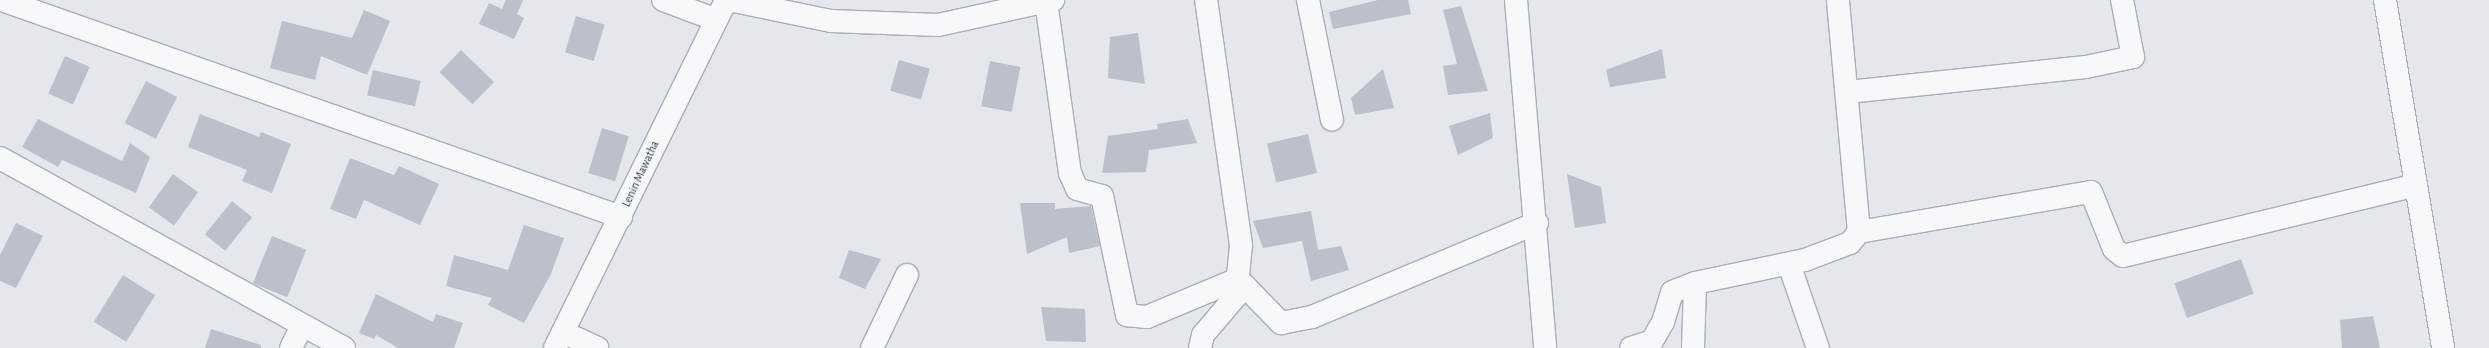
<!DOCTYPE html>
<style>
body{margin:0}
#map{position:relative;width:2489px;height:348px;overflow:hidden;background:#e4e7ec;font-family:"Alegreya Sans",sans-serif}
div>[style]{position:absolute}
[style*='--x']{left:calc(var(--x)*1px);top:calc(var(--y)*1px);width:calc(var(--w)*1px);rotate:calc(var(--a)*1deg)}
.building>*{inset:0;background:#bbc0ca;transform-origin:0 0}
.roads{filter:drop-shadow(1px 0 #a9aeb7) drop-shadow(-1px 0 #a9aeb7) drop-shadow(0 1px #a9aeb7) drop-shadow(0 -1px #a9aeb7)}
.minor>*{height:22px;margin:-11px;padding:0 11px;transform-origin:11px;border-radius:11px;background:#f7f8fa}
span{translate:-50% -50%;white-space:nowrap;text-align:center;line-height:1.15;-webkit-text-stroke:3px #f4f6f9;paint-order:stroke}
.street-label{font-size:12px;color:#2b3445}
</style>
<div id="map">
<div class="building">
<div style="clip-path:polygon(506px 0,523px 0,517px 14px,524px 18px,514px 39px,479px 24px,489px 3px,502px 9px)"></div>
<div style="clip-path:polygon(1378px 0,1408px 0,1411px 14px,1333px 29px,1329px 12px)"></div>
<div style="clip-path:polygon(1461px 6px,1488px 91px,1448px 95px,1443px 66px,1457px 64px,1443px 10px)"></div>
<div style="clip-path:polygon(364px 10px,390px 21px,367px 75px,321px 56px,315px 80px,270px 68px,282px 21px,352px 38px)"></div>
<div style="left:576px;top:16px;width:30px;height:38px;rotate:17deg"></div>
<div style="clip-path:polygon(1138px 33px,1145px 84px,1108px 78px,1110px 37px)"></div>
<div style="clip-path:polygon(1662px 49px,1666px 78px,1610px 87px,1606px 70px)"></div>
<div style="left:461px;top:50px;width:46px;height:31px;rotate:44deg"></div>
<div style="left:65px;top:56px;width:27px;height:41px;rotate:24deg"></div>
<div style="left:899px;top:60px;width:32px;height:32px;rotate:16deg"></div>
<div style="left:990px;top:61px;width:31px;height:46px;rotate:11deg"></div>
<div style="clip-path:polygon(1383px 69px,1394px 108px,1355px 115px,1351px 98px)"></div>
<div style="left:373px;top:70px;width:49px;height:26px;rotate:13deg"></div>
<div style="left:146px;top:81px;width:35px;height:47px;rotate:27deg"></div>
<div style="clip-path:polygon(1490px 113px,1493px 138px,1458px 155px,1449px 126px)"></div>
<div style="clip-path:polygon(200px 114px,259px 137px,261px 132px,291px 144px,272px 193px,242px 181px,247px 170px,188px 147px)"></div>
<div style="clip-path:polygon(38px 119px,122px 161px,130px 143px,150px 157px,136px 193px,62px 160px,58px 167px,22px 147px)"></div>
<div style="clip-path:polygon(1188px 119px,1197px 143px,1149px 150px,1146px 172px,1102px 173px,1108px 136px,1158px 129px,1157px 124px)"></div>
<div style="left:602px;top:128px;width:28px;height:47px;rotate:17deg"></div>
<div style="left:1308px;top:134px;width:40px;height:42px;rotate:77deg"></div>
<div style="clip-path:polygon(350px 158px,394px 175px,399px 166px,439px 184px,420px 225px,364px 200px,356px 219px,330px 209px)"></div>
<div style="left:173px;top:174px;width:31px;height:41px;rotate:36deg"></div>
<div style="clip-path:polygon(1567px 174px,1601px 187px,1606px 223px,1575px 228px)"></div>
<div style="left:232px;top:201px;width:26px;height:43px;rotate:39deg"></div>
<div style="clip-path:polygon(1020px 203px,1055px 203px,1055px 209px,1091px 206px,1100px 246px,1069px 253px,1067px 237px,1027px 254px)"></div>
<div style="clip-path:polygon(1311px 211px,1318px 250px,1341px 246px,1349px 270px,1311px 281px,1302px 241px,1263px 248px,1253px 221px)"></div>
<div style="clip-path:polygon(16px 223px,43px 236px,16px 288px,0 281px,0 255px)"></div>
<div style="clip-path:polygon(524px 225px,564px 238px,551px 274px,524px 323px,488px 305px,492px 298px,446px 286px,454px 255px,508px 270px)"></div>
<div style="left:272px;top:236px;width:37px;height:51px;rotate:22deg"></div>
<div style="clip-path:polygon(849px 250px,881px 259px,865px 289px,839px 278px)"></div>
<div style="left:2241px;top:259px;width:37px;height:71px;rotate:70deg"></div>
<div style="left:123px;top:275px;width:38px;height:55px;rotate:32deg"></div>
<div style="clip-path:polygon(376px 294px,433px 322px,436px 314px,463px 323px,454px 348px,398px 348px,376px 335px,374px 339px,359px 333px)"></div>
<div style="clip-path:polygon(1041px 307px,1085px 309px,1086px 342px,1046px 341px)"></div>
<div style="clip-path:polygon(2373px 316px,2380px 348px,2342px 348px,2340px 320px)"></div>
<div style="clip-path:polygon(211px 329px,261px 345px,261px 348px,205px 348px)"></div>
</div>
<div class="roads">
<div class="minor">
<div style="--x:2;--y:0;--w:656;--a:19.32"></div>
<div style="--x:663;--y:0;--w:54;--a:20.4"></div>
<div style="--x:729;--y:0;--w:104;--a:11.6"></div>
<div style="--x:831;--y:21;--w:107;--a:2.1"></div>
<div style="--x:938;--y:25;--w:118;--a:-12.3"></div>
<div style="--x:1308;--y:0;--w:122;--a:78.7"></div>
<div style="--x:1516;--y:0;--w:349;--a:85.2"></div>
<div style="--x:2385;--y:0;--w:353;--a:80.5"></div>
<div style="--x:1046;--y:1;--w:174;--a:82.1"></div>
<div style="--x:1070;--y:173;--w:17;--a:66"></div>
<div style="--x:1077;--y:189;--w:26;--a:16"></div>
<div style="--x:1102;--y:196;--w:122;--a:78.1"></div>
<div style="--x:1127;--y:315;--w:20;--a:6"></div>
<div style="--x:1147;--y:317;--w:99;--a:-22.7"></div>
<div style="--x:1238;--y:279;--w:62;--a:45.7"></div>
<div style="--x:1281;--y:323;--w:32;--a:-11"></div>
<div style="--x:1312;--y:317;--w:244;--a:-22.7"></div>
<div style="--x:1848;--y:92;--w:239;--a:-6"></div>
<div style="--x:2086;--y:67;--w:48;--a:-12"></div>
<div style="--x:2133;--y:57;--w:58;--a:-100.9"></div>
<div style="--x:0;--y:158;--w:393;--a:28.9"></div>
<div style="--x:1859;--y:232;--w:235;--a:-9.8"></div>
<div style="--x:2091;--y:192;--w:61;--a:68"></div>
<div style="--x:2114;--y:249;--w:11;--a:38"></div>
<div style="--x:2123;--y:256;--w:301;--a:-13.6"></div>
<div style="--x:1789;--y:264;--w:89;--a:71"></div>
<div style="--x:563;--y:332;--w:38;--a:25"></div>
<div style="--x:291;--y:348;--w:25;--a:-64"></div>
<div style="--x:555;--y:348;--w:388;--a:-63.8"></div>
<div style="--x:872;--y:348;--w:81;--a:-64.4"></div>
<div style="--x:1200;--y:348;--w:13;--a:-77"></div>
<div style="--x:1203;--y:335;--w:51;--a:-49.8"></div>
<div style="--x:1236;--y:296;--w:51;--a:-84.4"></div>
<div style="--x:1241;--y:245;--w:247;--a:-98.1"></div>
<div style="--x:1631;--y:348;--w:22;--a:-18"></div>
<div style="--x:1652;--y:341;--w:22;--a:-60"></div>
<div style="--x:1663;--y:322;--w:31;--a:-73"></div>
<div style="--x:1672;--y:292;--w:25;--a:-21"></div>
<div style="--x:1695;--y:283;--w:112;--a:-11.8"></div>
<div style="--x:1805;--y:260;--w:48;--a:-20.7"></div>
<div style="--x:1850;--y:243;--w:14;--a:-51"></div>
<div style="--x:1859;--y:232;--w:233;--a:-95.2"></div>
<div style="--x:1693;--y:348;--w:65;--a:-88.2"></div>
</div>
</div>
<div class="street-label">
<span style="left:641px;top:174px;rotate:-65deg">Lenin Mawatha</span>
</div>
</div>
